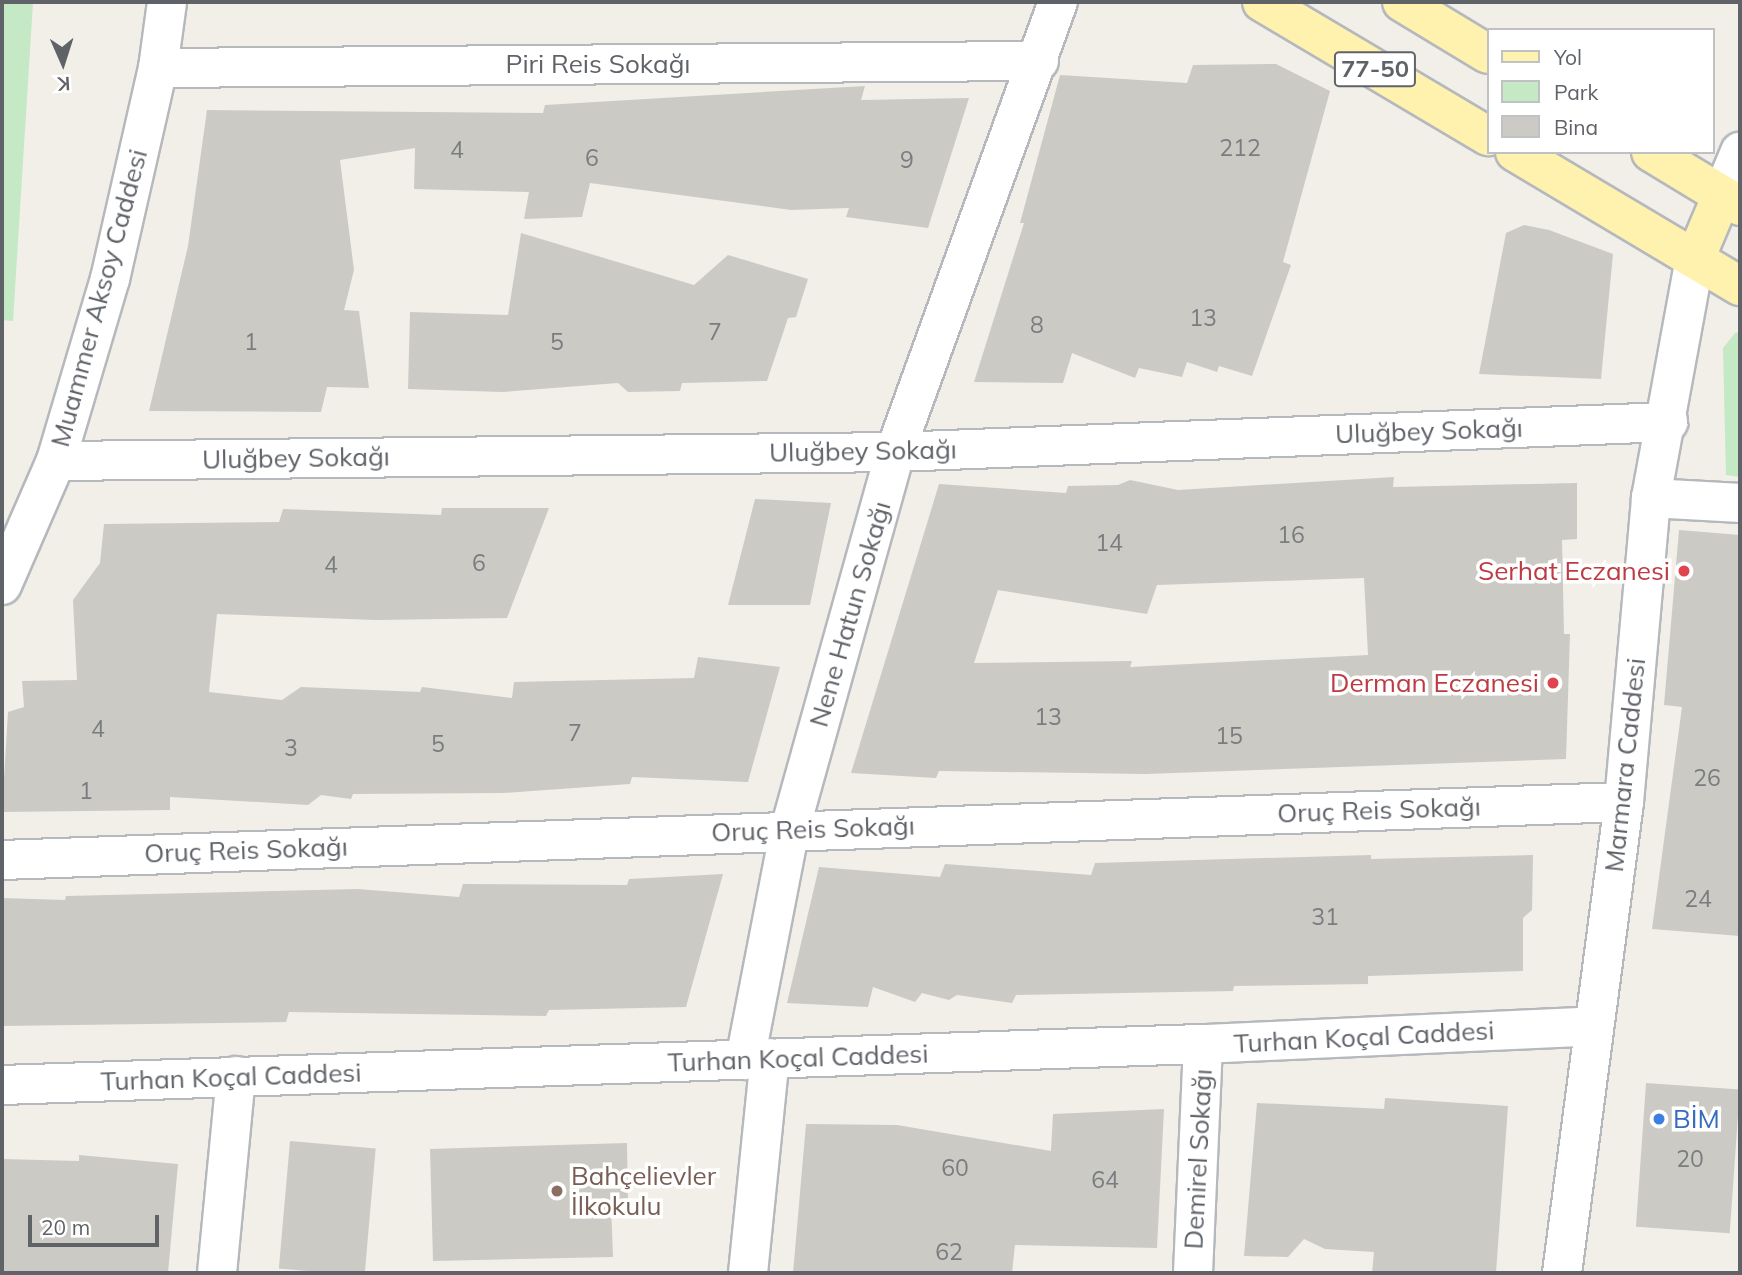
<!DOCTYPE html>
<meta charset="utf-8">
<style>
body{margin:0}
#map{position:relative;width:1742px;height:1275px;overflow:hidden;background:#f1efe8;font-family:Mulish,sans-serif}
div>[style]{position:absolute}
[style*='--x']{left:calc(var(--x)*1px);top:calc(var(--y)*1px);width:calc(var(--w)*1px);rotate:calc(var(--a)*1deg)}
.green>*{inset:0;background:#c5e8c5}
.building>*{inset:0;background:#cccac5;transform-origin:0 0}
.roads{filter:drop-shadow(2px 0 #b5b8bc) drop-shadow(-2px 0 #b5b8bc) drop-shadow(0 2px #b5b8bc) drop-shadow(0 -2px #b5b8bc)}
.minor>*{height:38px;margin:-19px;padding:0 19px;transform-origin:19px;border-radius:19px;background:#fff}
.primary>*{height:38px;margin:-19px;padding:0 19px;transform-origin:19px;border-radius:19px;background:#fff2af}
.dots>*{width:19px;height:19px;translate:-50% -50%;box-sizing:border-box;border:4px solid #fff;border-radius:50%}
span{translate:-50% -50%;white-space:nowrap;text-align:center;line-height:1.15;-webkit-text-stroke:7px #fff;paint-order:stroke}
.number-label{font-size:23px;color:#7a7d7f}
.number-label span{-webkit-text-stroke-width:0}
.shield-label span{padding:2px 5px;background:#fff;border:2px solid;border-radius:5px;-webkit-text-stroke-width:0}
.shield-label{font-size:24px;color:#5f6368;font-weight:700}
.street-label{font-size:26px;color:#5f6368}
.health-label{font-size:26px;color:#be3a42}
.right{translate:-100% -50%;text-align:right}
.shop-label{font-size:26px;color:#366cbe}
.left{translate:0 -50%;text-align:left}
.education-label{font-size:26px;color:#785e54}
.frame{position:absolute;inset:0;border:4px solid #5f6368;pointer-events:none}
.legend{position:absolute;left:1487px;top:28px;width:228px;height:126px;box-sizing:border-box;background:#fff;border:2px solid #bfc1c3;margin:0;padding:9px 12px;list-style:none;font-size:21px;color:#5f6368}
.legend li{display:flex;align-items:center;gap:14px;height:35px}
.legend b{width:35px;border:2px solid #bfc1c3}
.north{position:absolute;left:28px;top:28px;width:70px;height:70px;-webkit-text-stroke:5px #fff;paint-order:stroke;rotate:177deg;font-size:19px;font-weight:700;line-height:28px;text-align:center;color:#5f6368}
.north::after{content:'';display:block;margin:auto;width:24px;height:32px;background:#5f6368;clip-path:polygon(50% 0,100% 100%,50% 72%,0 100%)}
.scale{position:absolute;left:28px;top:1215px;width:131px;height:32px;box-sizing:border-box;border:4px solid #5f6368;border-top:0;padding-left:9px;font-size:21px;line-height:24px;white-space:nowrap;color:#5f6368;-webkit-text-stroke:5px #fff;paint-order:stroke}
</style>
<div id="map">
<div class="green">
<div style="clip-path:polygon(2px 2px,33px 2px,13px 321px,2px 320px)"></div>
<div style="clip-path:polygon(1736px 332px,1740px 335px,1740px 477px,1726px 475px,1723px 348px)"></div>
</div>
<div class="building">
<div style="clip-path:polygon(1276px 64px,1330px 91px,1283px 262px,1291px 265px,1252px 376px,1219px 366px,1217px 372px,1187px 362px,1182px 377px,1139px 368px,1135px 378px,1072px 353px,1063px 383px,974px 382px,1024px 223px,1020px 223px,1060px 75px,1187px 83px,1193px 65px)"></div>
<div style="clip-path:polygon(865px 86px,861px 100px,969px 98px,928px 228px,846px 217px,849px 208px,791px 210px,590px 183px,582px 217px,524px 219px,529px 192px,414px 189px,415px 148px,340px 160px,354px 270px,344px 310px,359px 311px,369px 388px,327px 387px,321px 412px,149px 411px,188px 246px,207px 110px,543px 113px,545px 105px)"></div>
<div style="clip-path:polygon(1524px 225px,1549px 230px,1613px 254px,1601px 379px,1479px 374px,1506px 233px)"></div>
<div style="clip-path:polygon(521px 233px,694px 285px,728px 255px,808px 279px,796px 317px,788px 318px,767px 381px,682px 383px,680px 391px,628px 392px,618px 383px,502px 392px,408px 389px,410px 312px,508px 315px)"></div>
<div style="clip-path:polygon(evenodd,1394px 477px,1393px 487px,1577px 483px,1577px 539px,1562px 540px,1564px 634px,1570px 634px,1566px 759px,1146px 774px,939px 771px,936px 778px,851px 773px,939px 484px,1066px 493px,1068px 486px,1118px 485px,1130px 480px,1178px 490px,1394px 477px,1364px 578px,1368px 655px,1130px 667px,1132px 661px,974px 663px,998px 590px,1147px 614px,1157px 585px,1364px 578px)"></div>
<div style="clip-path:polygon(755px 499px,831px 503px,810px 605px,728px 605px)"></div>
<div style="clip-path:polygon(442px 508px,549px 508px,507px 618px,376px 620px,217px 614px,209px 692px,282px 700px,301px 687px,420px 692px,422px 687px,512px 698px,514px 682px,694px 678px,698px 657px,780px 667px,748px 782px,632px 777px,630px 784px,503px 793px,353px 794px,351px 799px,321px 795px,308px 805px,170px 797px,170px 810px,2px 812px,8px 712px,24px 707px,22px 681px,77px 680px,73px 600px,100px 563px,104px 524px,279px 522px,283px 509px,441px 515px)"></div>
<div style="clip-path:polygon(1679px 530px,1740px 535px,1740px 936px,1652px 929px,1682px 707px,1664px 705px)"></div>
<div style="clip-path:polygon(1371px 855px,1371px 859px,1533px 855px,1532px 910px,1523px 918px,1523px 971px,1368px 976px,1368px 984px,1234px 986px,1233px 991px,1016px 995px,1012px 1003px,957px 995px,949px 1000px,922px 993px,915px 1002px,873px 987px,868px 1007px,787px 1003px,819px 867px,940px 877px,945px 864px,1091px 875px,1095px 863px)"></div>
<div style="clip-path:polygon(723px 874px,686px 1007px,549px 1010px,546px 1016px,289px 1012px,286px 1022px,2px 1026px,2px 898px,65px 900px,66px 896px,358px 889px,459px 897px,463px 884px,627px 885px,629px 879px)"></div>
<div style="left:1646px;top:1083px;width:94px;height:144px;rotate:4deg"></div>
<div style="clip-path:polygon(1385px 1098px,1508px 1106px,1496px 1273px,1372px 1273px,1374px 1252px,1325px 1249px,1304px 1239px,1288px 1257px,1244px 1256px,1257px 1103px,1384px 1109px)"></div>
<div style="clip-path:polygon(1164px 1109px,1157px 1248px,1015px 1245px,1012px 1273px,793px 1273px,806px 1124px,897px 1125px,1051px 1151px,1053px 1114px)"></div>
<div style="left:290px;top:1141px;width:86px;height:128px;rotate:5deg"></div>
<div style="clip-path:polygon(627px 1143px,628px 1204px,611px 1204px,613px 1257px,433px 1261px,430px 1149px)"></div>
<div style="clip-path:polygon(79px 1155px,178px 1164px,168px 1273px,2px 1273px,2px 1159px,79px 1161px)"></div>
</div>
<div class="roads">
<div class="minor">
<div style="--x:158;--y:68;--w:881;--a:-0.46"></div>
<div style="--x:1722;--y:195;--w:47;--a:-67.3"></div>
<div style="--x:56;--y:461;--w:839;--a:-0.61"></div>
<div style="--x:895;--y:452;--w:774;--a:-2.22"></div>
<div style="--x:1651;--y:498;--w:89;--a:3.2"></div>
<div style="--x:2;--y:585;--w:135;--a:-66.5"></div>
<div style="--x:56;--y:461;--w:190;--a:-73.5"></div>
<div style="--x:110;--y:279;--w:216;--a:-77.2"></div>
<div style="--x:158;--y:68;--w:67;--a:-82.2"></div>
<div style="--x:2;--y:860;--w:1623;--a:-2.05"></div>
<div style="--x:745;--y:1060;--w:235;--a:-79"></div>
<div style="--x:790;--y:829;--w:391;--a:-74.4"></div>
<div style="--x:895;--y:452;--w:479;--a:-70.1"></div>
<div style="--x:2;--y:1085;--w:1202;--a:-1.96"></div>
<div style="--x:1203;--y:1044;--w:391;--a:-2.6"></div>
<div style="--x:217;--y:1273;--w:198;--a:-84.5"></div>
<div style="--x:748;--y:1273;--w:216;--a:-84.2"></div>
<div style="--x:1193;--y:1273;--w:229;--a:-87.5"></div>
<div style="--x:1562;--y:1273;--w:475;--a:-82.5"></div>
<div style="--x:1624;--y:802;--w:305;--a:-84.9"></div>
<div style="--x:1651;--y:498;--w:243;--a:-79.6"></div>
</div>
<div class="primary">
<div style="--x:1262;--y:2;--w:263;--a:30.7"></div>
<div style="--x:1402;--y:2;--w:100;--a:31.2"></div>
<div style="--x:1515;--y:152;--w:262;--a:30.8"></div>
<div style="--x:1651;--y:152;--w:104;--a:31.2"></div>
<div style="--x:1695;--y:259;--w:69;--a:-67.1"></div>
</div>
</div>
<div class="dots">
<div style="left:1684px;top:571px;background:#e0444e"></div>
<div style="left:1553px;top:683px;background:#e0444e"></div>
<div style="left:1659px;top:1119px;background:#3f7fe0"></div>
<div style="left:557px;top:1191px;background:#8d6e63"></div>
</div>
<div class="number-label">
<span style="left:1240px;top:148px">212</span>
<span style="left:457px;top:150px">4</span>
<span style="left:592px;top:158px">6</span>
<span style="left:907px;top:160px">9</span>
<span style="left:1203px;top:318px">13</span>
<span style="left:1037px;top:325px">8</span>
<span style="left:715px;top:332px">7</span>
<span style="left:251px;top:342px">1</span>
<span style="left:557px;top:342px">5</span>
<span style="left:1291px;top:535px">16</span>
<span style="left:1109px;top:543px">14</span>
<span style="left:479px;top:563px">6</span>
<span style="left:331px;top:565px">4</span>
<span style="left:1048px;top:717px">13</span>
<span style="left:98px;top:729px">4</span>
<span style="left:575px;top:733px">7</span>
<span style="left:1229px;top:736px">15</span>
<span style="left:438px;top:744px">5</span>
<span style="left:291px;top:748px">3</span>
<span style="left:1707px;top:778px">26</span>
<span style="left:86px;top:791px">1</span>
<span style="left:1698px;top:899px">24</span>
<span style="left:1325px;top:917px">31</span>
<span style="left:1690px;top:1159px">20</span>
<span style="left:955px;top:1168px">60</span>
<span style="left:1105px;top:1180px">64</span>
<span style="left:949px;top:1252px">62</span>
</div>
<div class="shield-label">
<span style="left:1375px;top:69px">77-50</span>
</div>
<div class="street-label">
<span style="left:598px;top:64px">Piri Reis Sokağı</span>
<span style="left:99px;top:298px;rotate:-75deg">Muammer Aksoy Caddesi</span>
<span style="left:1429px;top:431px;rotate:-2deg">Uluğbey Sokağı</span>
<span style="left:863px;top:451px;rotate:-1deg">Uluğbey Sokağı</span>
<span style="left:296px;top:458px;rotate:-1deg">Uluğbey Sokağı</span>
<span style="left:850px;top:614px;rotate:-74deg">Nene Hatun Sokağı</span>
<span style="left:1625px;top:765px;rotate:-84deg">Marmara Caddesi</span>
<span style="left:1379px;top:810px;rotate:-2deg">Oruç Reis Sokağı</span>
<span style="left:813px;top:829px;rotate:-2deg">Oruç Reis Sokağı</span>
<span style="left:246px;top:850px;rotate:-2deg">Oruç Reis Sokağı</span>
<span style="left:1364px;top:1037px;rotate:-3deg">Turhan Koçal Caddesi</span>
<span style="left:798px;top:1058px;rotate:-2deg">Turhan Koçal Caddesi</span>
<span style="left:231px;top:1077px;rotate:-2deg">Turhan Koçal Caddesi</span>
<span style="left:1198px;top:1159px;rotate:-87deg">Demirel Sokağı</span>
</div>
<div class="health-label">
<span class="right" style="left:1670px;top:571px">Serhat Eczanesi</span>
<span class="right" style="left:1539px;top:683px">Derman Eczanesi</span>
</div>
<div class="shop-label">
<span class="left" style="left:1673px;top:1119px">BİM</span>
</div>
<div class="education-label">
<span class="left" style="left:571px;top:1191px">Bahçelievler<br>İlkokulu</span>
</div>
<div class="frame"></div>
<ul class="legend">
<li><b style="height:9px;background:#fff2af"></b>Yol</li>
<li><b style="height:19px;background:#c5e8c5"></b>Park</li>
<li><b style="height:19px;background:#cccac5"></b>Bina</li>
</ul>
<div class="north">K</div>
<div class="scale">20 m</div>
</div>
